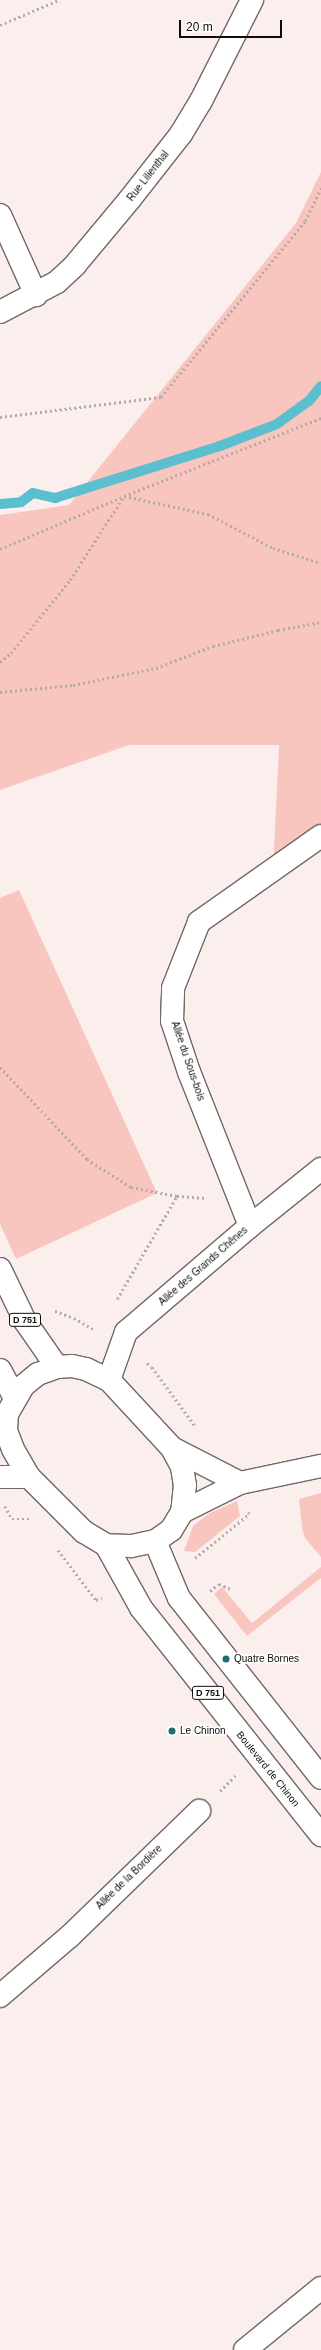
<!DOCTYPE html>
<meta charset="utf-8">
<style>
body{margin:0}
#map{position:relative;width:321px;height:2350px;overflow:hidden;background:#fbefed;font-family:Helvetica,sans-serif}
div>[style]{position:absolute}
[style*='--x']{left:calc(var(--x)*1px);top:calc(var(--y)*1px);width:calc(var(--w)*1px);rotate:calc(var(--a)*1deg)}
.green>*{inset:0;background:#f9c5bf}
.stream>*{height:10px;margin:-5px;padding:0 5px;transform-origin:5px;border-radius:5px;background:#5cbfcf}
.path>*{height:2.5px;margin-top:-1.25px;transform-origin:0;background:repeating-linear-gradient(90deg,#b4aaa9 0 2px,transparent 0 5px)}
.roads{filter:drop-shadow(1px 0 #726866) drop-shadow(-1px 0 #726866) drop-shadow(0 1px #726866) drop-shadow(0 -1px #726866)}
.minor>*{height:22px;margin:-11px;padding:0 11px;transform-origin:11px;border-radius:11px;background:#fff}
.major>*{height:22px;margin:-11px;padding:0 11px;transform-origin:11px;border-radius:11px;background:#fff}
.dots>*{width:11px;height:11px;translate:-50% -50%;box-sizing:border-box;border:2px solid #fff;border-radius:50%}
span{translate:-50% -50%;white-space:nowrap;text-align:center;line-height:1.15;-webkit-text-stroke:3.5px #fff;paint-order:stroke}
.shield-label span{padding:1px 3px;background:#fff;border:1px solid;border-radius:3px;-webkit-text-stroke-width:0}
.shield-label{font-size:9px;color:#0f0b0b;font-weight:700}
.street-label{font-size:10px;color:#0f0b0b}
.poi-label{font-size:10px;color:#0f0b0b}
.left{translate:0 -50%;text-align:left}
.scale{position:absolute;left:179px;top:20px;width:103px;height:18px;box-sizing:border-box;border:2px solid #0f0b0b;border-top:0;padding-left:5px;font-size:12px;line-height:14px;white-space:nowrap;color:#0f0b0b;-webkit-text-stroke:3px #fff;paint-order:stroke}
</style>
<div id="map">
<div class="green">
<div style="clip-path:polygon(321px 172px,321px 836px,273px 871px,279px 745px,129px 745px,0 790px,0 515px,69px 505px,296px 223px)"></div>
<div style="clip-path:polygon(19px 890px,157px 1193px,16px 1259px,0 1224px,0 898px)"></div>
<div style="clip-path:polygon(321px 1493px,321px 1557px,305px 1538px,302px 1528px,299px 1499px)"></div>
<div style="clip-path:polygon(237px 1501px,240px 1516px,195px 1552px,184px 1551px,193px 1526px,210px 1513px)"></div>
<div style="clip-path:polygon(321px 1567px,321px 1578px,247px 1636px,214px 1594px,222px 1587px,252px 1623px)"></div>
</div>
<div class="stream">
<div style="--x:0;--y:504;--w:21;--a:-5"></div>
<div style="--x:21;--y:502;--w:15;--a:-37"></div>
<div style="--x:33;--y:493;--w:23;--a:13"></div>
<div style="--x:55;--y:498;--w:173;--a:-17.5"></div>
<div style="--x:220;--y:446;--w:61;--a:-21.1"></div>
<div style="--x:277;--y:424;--w:39;--a:-36"></div>
<div style="--x:309;--y:401;--w:19;--a:-51"></div>
</div>
<div class="path">
<div style="--x:0;--y:25;--w:64;--a:-23"></div>
<div style="--x:0;--y:417;--w:162;--a:-7.1"></div>
<div style="--x:161;--y:397;--w:227;--a:-50.7"></div>
<div style="--x:305;--y:221;--w:37;--a:-64"></div>
<div style="--x:0;--y:549;--w:135;--a:-23.1"></div>
<div style="--x:124;--y:496;--w:212;--a:-21.6"></div>
<div style="--x:0;--y:662;--w:14;--a:-39"></div>
<div style="--x:11;--y:653;--w:94;--a:-51.1"></div>
<div style="--x:70;--y:580;--w:100;--a:-57.3"></div>
<div style="--x:124;--y:496;--w:86;--a:12.1"></div>
<div style="--x:208;--y:514;--w:73;--a:27.6"></div>
<div style="--x:273;--y:548;--w:50;--a:17.4"></div>
<div style="--x:0;--y:692;--w:73;--a:-5.5"></div>
<div style="--x:73;--y:685;--w:85;--a:-11.6"></div>
<div style="--x:156;--y:668;--w:61;--a:-21.1"></div>
<div style="--x:213;--y:646;--w:67;--a:-13.8"></div>
<div style="--x:278;--y:630;--w:44;--a:-10.5"></div>
<div style="--x:0;--y:1067;--w:127;--a:46.6"></div>
<div style="--x:87;--y:1159;--w:52;--a:32.5"></div>
<div style="--x:131;--y:1187;--w:47;--a:11.1"></div>
<div style="--x:177;--y:1196;--w:30;--a:4"></div>
<div style="--x:117;--y:1299;--w:119;--a:-59.8"></div>
<div style="--x:55;--y:1311;--w:20;--a:20"></div>
<div style="--x:74;--y:1318;--w:24;--a:30"></div>
<div style="--x:147;--y:1363;--w:6;--a:39"></div>
<div style="--x:152;--y:1367;--w:74;--a:53.7"></div>
<div style="--x:5;--y:1506;--w:15;--a:62"></div>
<div style="--x:12;--y:1519;--w:17;--a:0"></div>
<div style="--x:58;--y:1550;--w:63;--a:52.8"></div>
<div style="--x:96;--y:1600;--w:6;--a:-18"></div>
<div style="--x:195;--y:1558;--w:70;--a:-39.2"></div>
<div style="--x:249;--y:1514;--w:2;--a:-117"></div>
<div style="--x:210;--y:1591;--w:11;--a:-38"></div>
<div style="--x:219;--y:1584;--w:12;--a:24"></div>
<div style="--x:220;--y:1791;--w:23;--a:-45"></div>
</div>
<div class="roads">
<div class="minor">
<div style="--x:0;--y:215;--w:88;--a:65.8"></div>
<div style="--x:0;--y:312;--w:64;--a:-27.8"></div>
<div style="--x:57;--y:282;--w:25;--a:-43"></div>
<div style="--x:75;--y:265;--w:86;--a:-50.2"></div>
<div style="--x:130;--y:199;--w:83;--a:-51.9"></div>
<div style="--x:181;--y:134;--w:39;--a:-59"></div>
<div style="--x:201;--y:101;--w:113;--a:-63.2"></div>
<div style="--x:250;--y:1226;--w:166;--a:-111.6"></div>
<div style="--x:189;--y:1072;--w:54;--a:-108.4"></div>
<div style="--x:172;--y:1021;--w:33;--a:-88"></div>
<div style="--x:173;--y:988;--w:71;--a:-68.5"></div>
<div style="--x:199;--y:922;--w:149;--a:-35.2"></div>
<div style="--x:109;--y:1380;--w:51;--a:-70.5"></div>
<div style="--x:126;--y:1332;--w:163;--a:-40.5"></div>
<div style="--x:250;--y:1226;--w:91;--a:-38.8"></div>
<div style="--x:172;--y:1448;--w:76;--a:27.2"></div>
<div style="--x:0;--y:1477;--w:29;--a:0"></div>
<div style="--x:182;--y:1512;--w:65;--a:-26.6"></div>
<div style="--x:240;--y:1483;--w:83;--a:-11.9"></div>
<div style="--x:0;--y:1996;--w:92;--a:-40.6"></div>
<div style="--x:70;--y:1936;--w:180;--a:-44.1"></div>
<div style="--x:245;--y:2350;--w:98;--a:-39.2"></div>
</div>
<div class="major">
<div style="--x:0;--y:1269;--w:58;--a:64.3"></div>
<div style="--x:25;--y:1321;--w:56;--a:55.2"></div>
<div style="--x:72;--y:1366;--w:14;--a:12"></div>
<div style="--x:86;--y:1369;--w:25;--a:26"></div>
<div style="--x:109;--y:1380;--w:93;--a:47.2"></div>
<div style="--x:172;--y:1448;--w:21;--a:62"></div>
<div style="--x:182;--y:1467;--w:18;--a:81"></div>
<div style="--x:185;--y:1485;--w:27;--a:96"></div>
<div style="--x:182;--y:1512;--w:21;--a:121"></div>
<div style="--x:171;--y:1530;--w:19;--a:145"></div>
<div style="--x:155;--y:1541;--w:25;--a:168"></div>
<div style="--x:131;--y:1546;--w:25;--a:-178"></div>
<div style="--x:106;--y:1545;--w:26;--a:-149"></div>
<div style="--x:84;--y:1532;--w:78;--a:-135"></div>
<div style="--x:29;--y:1477;--w:32;--a:-120"></div>
<div style="--x:13;--y:1449;--w:19;--a:-111"></div>
<div style="--x:6;--y:1431;--w:17;--a:-87"></div>
<div style="--x:7;--y:1414;--w:32;--a:-60"></div>
<div style="--x:23;--y:1386;--w:19;--a:-39"></div>
<div style="--x:38;--y:1374;--w:20;--a:-20"></div>
<div style="--x:57;--y:1367;--w:15;--a:-4"></div>
<div style="--x:0;--y:1370;--w:32;--a:62"></div>
<div style="--x:155;--y:1541;--w:62;--a:67.2"></div>
<div style="--x:179;--y:1598;--w:229;--a:51.7"></div>
<div style="--x:106;--y:1545;--w:72;--a:60.9"></div>
<div style="--x:141;--y:1608;--w:290;--a:51.6"></div>
</div>
</div>
<div class="dots">
<div style="left:226px;top:1659px;background:#216a75"></div>
<div style="left:172px;top:1731px;background:#216a75"></div>
</div>
<div class="shield-label">
<span style="left:25px;top:1320px">D 751</span>
<span style="left:208px;top:1693px">D 751</span>
</div>
<div class="street-label">
<span style="left:148px;top:176px;rotate:-52deg">Rue Lilienthal</span>
<span style="left:188px;top:1061px;rotate:71deg">Allée du Sous-bois</span>
<span style="left:203px;top:1266px;rotate:-41deg">Allée des Grands Chênes</span>
<span style="left:268px;top:1769px;rotate:51deg">Boulevard de Chinon</span>
<span style="left:129px;top:1877px;rotate:-44deg">Allée de la Bordière</span>
</div>
<div class="poi-label">
<span class="left" style="left:234px;top:1659px">Quatre Bornes</span>
<span class="left" style="left:180px;top:1731px">Le Chinon</span>
</div>
<div class="scale">20 m</div>
</div>
